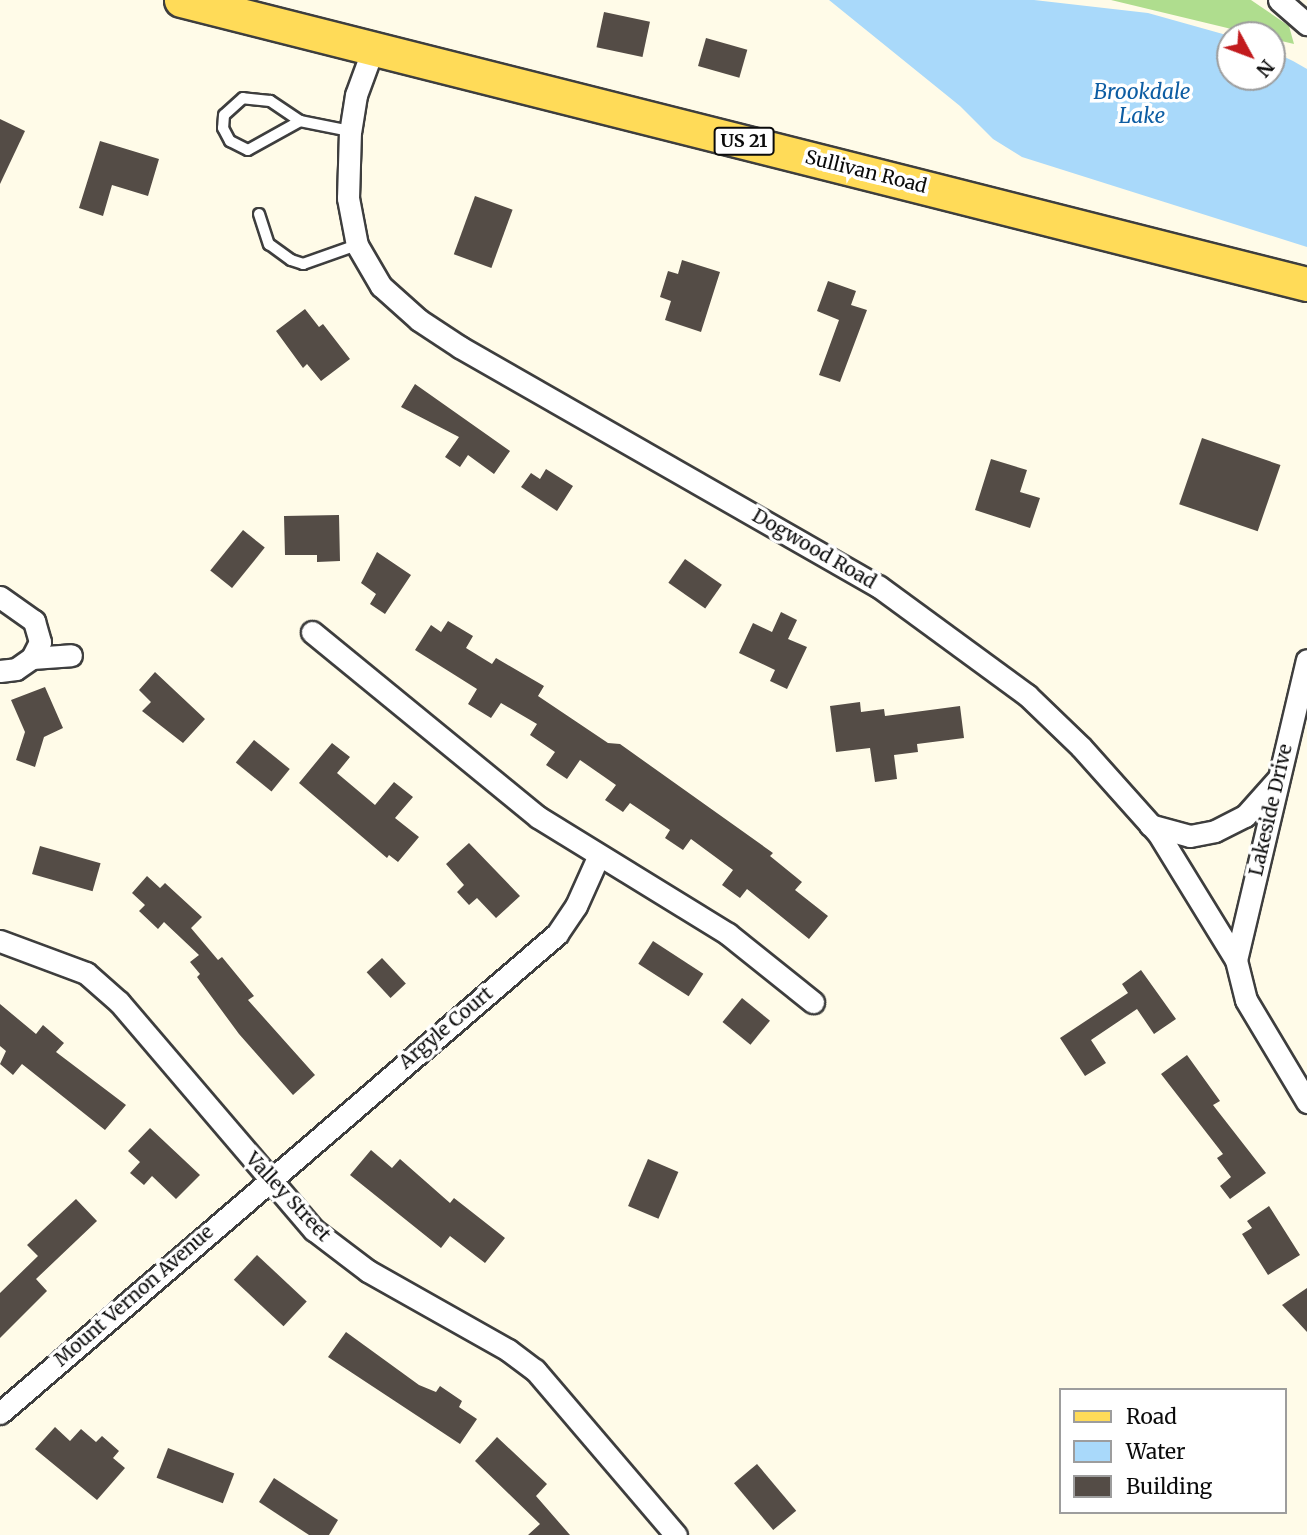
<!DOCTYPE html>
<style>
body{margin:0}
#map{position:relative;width:1307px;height:1535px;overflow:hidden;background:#fffbe8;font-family:Merriweather,serif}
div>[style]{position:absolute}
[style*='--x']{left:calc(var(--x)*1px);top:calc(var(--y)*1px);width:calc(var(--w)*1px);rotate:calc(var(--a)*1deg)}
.forest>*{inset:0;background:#afdd8e}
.water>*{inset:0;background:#a9d9fa}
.building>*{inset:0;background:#544c46;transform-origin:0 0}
.roads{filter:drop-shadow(2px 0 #3e3e3e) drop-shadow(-2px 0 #3e3e3e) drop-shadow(0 2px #3e3e3e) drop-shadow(0 -2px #3e3e3e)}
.lane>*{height:10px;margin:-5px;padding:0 5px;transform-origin:5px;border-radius:5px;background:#fff}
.street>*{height:21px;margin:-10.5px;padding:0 10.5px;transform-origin:10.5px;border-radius:10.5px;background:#fff}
.primary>*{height:33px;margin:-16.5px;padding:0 16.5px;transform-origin:16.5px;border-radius:16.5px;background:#ffdb58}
span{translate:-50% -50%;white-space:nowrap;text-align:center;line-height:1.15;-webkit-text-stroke:7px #fff;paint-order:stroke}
.shield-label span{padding:2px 5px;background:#fff;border:2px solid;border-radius:5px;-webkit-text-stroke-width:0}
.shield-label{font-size:18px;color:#0b0b0b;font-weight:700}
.street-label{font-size:19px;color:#0b0b0b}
.water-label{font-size:21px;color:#0d5da3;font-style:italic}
.legend{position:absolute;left:1059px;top:1388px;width:228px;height:126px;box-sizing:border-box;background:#fff;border:2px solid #9d9d9d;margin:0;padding:9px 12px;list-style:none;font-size:21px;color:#0b0b0b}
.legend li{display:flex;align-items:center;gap:14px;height:35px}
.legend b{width:35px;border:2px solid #9d9d9d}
.north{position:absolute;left:1216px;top:21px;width:70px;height:70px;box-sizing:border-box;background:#fff;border:2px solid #9d9d9d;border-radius:50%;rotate:131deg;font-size:19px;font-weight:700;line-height:28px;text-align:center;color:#0b0b0b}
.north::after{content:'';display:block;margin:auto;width:24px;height:32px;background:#c21b1e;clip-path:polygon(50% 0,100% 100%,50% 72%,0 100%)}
</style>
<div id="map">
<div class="forest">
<div style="clip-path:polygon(1111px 0,1251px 0,1289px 26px,1294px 44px)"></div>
</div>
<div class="water">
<div style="clip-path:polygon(829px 0,1034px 0,1148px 13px,1230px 36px,1230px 77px,1272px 77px,1272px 51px,1293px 61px,1307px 69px,1307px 247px,1022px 157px,993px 139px,960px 106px)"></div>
</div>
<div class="building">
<div style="left:604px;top:12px;width:47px;height:36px;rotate:12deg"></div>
<div style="left:706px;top:38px;width:43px;height:29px;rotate:16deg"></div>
<div style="clip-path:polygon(0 119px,25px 131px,0 184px)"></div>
<div style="clip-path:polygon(100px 141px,159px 159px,148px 196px,112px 185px,103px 216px,79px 208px)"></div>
<div style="left:475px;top:196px;width:40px;height:62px;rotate:20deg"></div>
<div style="clip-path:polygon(682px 260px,720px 272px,701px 332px,665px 320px,671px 301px,660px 297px,668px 271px,678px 274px)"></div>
<div style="clip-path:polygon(828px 281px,856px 291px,851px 305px,867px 310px,840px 382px,819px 375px,839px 320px,817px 311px)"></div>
<div style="clip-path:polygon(305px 309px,319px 327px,323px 324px,350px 359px,321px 381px,307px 364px,303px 368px,276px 331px)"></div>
<div style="clip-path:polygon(415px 384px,510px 451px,494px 474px,468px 455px,460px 467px,445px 457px,459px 437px,401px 407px)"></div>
<div style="left:1202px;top:438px;width:83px;height:70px;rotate:19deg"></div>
<div style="clip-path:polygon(991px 459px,1027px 470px,1020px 492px,1040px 498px,1030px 528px,975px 510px)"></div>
<div style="clip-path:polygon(546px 469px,573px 486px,557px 511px,521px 487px,531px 473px,540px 479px)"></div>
<div style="clip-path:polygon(339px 515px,340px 561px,317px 562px,317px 555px,285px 555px,284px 516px)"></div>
<div style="left:243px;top:530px;width:28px;height:52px;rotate:39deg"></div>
<div style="clip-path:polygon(377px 552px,411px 575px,385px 614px,370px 604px,376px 594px,361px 583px)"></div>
<div style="left:685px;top:559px;width:45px;height:29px;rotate:35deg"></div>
<div style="clip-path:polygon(781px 612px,797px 620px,788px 639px,807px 647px,787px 689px,770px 681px,775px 670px,739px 653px,753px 623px,772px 632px)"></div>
<div style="clip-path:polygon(448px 621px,473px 636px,466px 648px,492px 664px,496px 658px,544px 686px,538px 696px,608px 743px,620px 744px,773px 853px,770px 856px,802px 882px,795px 890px,828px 916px,809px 939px,747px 889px,740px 898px,722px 885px,733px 870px,691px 839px,683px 850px,665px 838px,670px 830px,630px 803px,623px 812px,605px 800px,616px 785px,580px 760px,567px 779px,546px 765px,555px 752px,530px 735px,537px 724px,501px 703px,491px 718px,468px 704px,477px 689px,415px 650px,431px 625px,441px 632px)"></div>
<div style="clip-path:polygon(155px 672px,205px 719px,183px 743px,142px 711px,151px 702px,139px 690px)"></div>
<div style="clip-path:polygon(45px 687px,63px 728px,44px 737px,35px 767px,16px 760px,25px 732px,11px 700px)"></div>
<div style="clip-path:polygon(860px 702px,861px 712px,884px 709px,885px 716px,960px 706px,964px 738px,917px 744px,918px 752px,894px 755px,897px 779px,875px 782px,870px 748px,836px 752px,830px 706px)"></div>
<div style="left:254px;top:740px;width:46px;height:29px;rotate:39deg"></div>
<div style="clip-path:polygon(332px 743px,350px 757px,337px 773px,375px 805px,394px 782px,413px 797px,395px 818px,419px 837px,398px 862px,389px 855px,387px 858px,299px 783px)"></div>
<div style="clip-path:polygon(469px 843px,520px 896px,496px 918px,477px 898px,469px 905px,457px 892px,464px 885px,446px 864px)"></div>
<div style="left:40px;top:846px;width:63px;height:29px;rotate:16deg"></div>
<div style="clip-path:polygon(147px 876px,160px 888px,165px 883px,202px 917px,191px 928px,218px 960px,222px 957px,254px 996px,248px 1000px,315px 1075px,293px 1095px,239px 1034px,197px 977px,200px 974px,190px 962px,199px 955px,164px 922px,158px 929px,139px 911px,145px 905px,132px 893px)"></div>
<div style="left:653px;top:941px;width:60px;height:27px;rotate:33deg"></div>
<div style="left:382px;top:958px;width:35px;height:21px;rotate:47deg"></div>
<div style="clip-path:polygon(1141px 970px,1176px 1019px,1154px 1034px,1137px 1009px,1091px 1040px,1106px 1063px,1085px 1076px,1060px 1038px,1128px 993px,1122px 984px)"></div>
<div style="left:742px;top:998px;width:36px;height:31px;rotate:39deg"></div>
<div style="clip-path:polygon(0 1004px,36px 1034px,43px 1025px,64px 1043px,56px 1052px,126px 1105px,105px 1130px,22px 1064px,13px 1075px,0 1064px,6px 1051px,0 1046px)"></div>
<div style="clip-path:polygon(1187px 1055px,1220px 1101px,1213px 1105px,1266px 1173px,1230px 1199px,1220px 1186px,1231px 1177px,1217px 1158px,1223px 1154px,1161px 1074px)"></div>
<div style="clip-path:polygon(150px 1128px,200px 1175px,176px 1199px,152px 1176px,144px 1185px,130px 1173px,140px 1162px,128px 1151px)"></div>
<div style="clip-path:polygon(371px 1150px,392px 1168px,400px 1159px,450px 1203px,454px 1198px,505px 1238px,485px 1263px,450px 1236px,441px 1248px,350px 1175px)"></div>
<div style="left:648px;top:1159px;width:33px;height:51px;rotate:23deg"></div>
<div style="clip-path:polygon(76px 1199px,97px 1221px,36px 1279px,47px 1291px,0 1338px,0 1293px,38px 1256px,27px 1245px)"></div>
<div style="clip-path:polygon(1269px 1206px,1300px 1255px,1268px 1275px,1242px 1234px,1252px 1228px,1247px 1221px)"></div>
<div style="left:257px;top:1255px;width:68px;height:34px;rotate:43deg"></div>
<div style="clip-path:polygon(1307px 1288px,1307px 1332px,1282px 1305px)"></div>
<div style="clip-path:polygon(346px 1332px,419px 1385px,436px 1392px,440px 1386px,462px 1401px,459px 1407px,477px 1419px,460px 1444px,328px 1357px)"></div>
<div style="clip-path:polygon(55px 1427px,70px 1441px,81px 1429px,96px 1442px,102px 1436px,119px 1451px,113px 1458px,125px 1468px,97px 1500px,35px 1449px)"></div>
<div style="clip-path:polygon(497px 1437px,547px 1484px,536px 1496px,570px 1535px,528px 1535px,540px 1524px,475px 1461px)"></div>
<div style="left:168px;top:1448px;width:71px;height:32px;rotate:21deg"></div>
<div style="left:757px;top:1464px;width:61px;height:30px;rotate:50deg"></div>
<div style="clip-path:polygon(274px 1478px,338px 1520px,329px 1535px,309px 1535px,259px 1502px)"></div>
</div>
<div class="roads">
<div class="lane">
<div style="--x:300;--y:121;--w:36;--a:-146"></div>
<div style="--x:270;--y:101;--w:27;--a:-174"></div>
<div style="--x:243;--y:98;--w:25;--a:138"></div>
<div style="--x:224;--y:115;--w:13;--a:94"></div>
<div style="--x:223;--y:128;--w:15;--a:62"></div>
<div style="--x:230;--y:141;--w:20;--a:27"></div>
<div style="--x:248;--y:150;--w:60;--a:-29.1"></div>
<div style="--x:300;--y:121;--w:51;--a:11.3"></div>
<div style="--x:259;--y:214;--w:32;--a:72"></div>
<div style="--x:269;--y:244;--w:27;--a:36"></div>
<div style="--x:291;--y:260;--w:13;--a:18"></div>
<div style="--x:303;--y:264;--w:57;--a:-19.4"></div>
</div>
<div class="street">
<div style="--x:1279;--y:0;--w:37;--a:41"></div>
<div style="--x:374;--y:46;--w:52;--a:110.2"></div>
<div style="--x:356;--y:95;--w:36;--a:99"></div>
<div style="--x:350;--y:131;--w:67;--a:91.7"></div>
<div style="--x:348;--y:198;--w:48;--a:79.2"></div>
<div style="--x:357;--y:245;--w:48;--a:59.7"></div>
<div style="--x:381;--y:286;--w:51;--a:41.8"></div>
<div style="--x:419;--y:320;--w:49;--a:33.4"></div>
<div style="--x:460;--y:347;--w:482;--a:29.8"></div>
<div style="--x:878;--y:586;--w:185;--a:36.2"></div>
<div style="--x:1027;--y:695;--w:75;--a:43.9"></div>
<div style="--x:1081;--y:747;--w:115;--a:48.2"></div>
<div style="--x:1158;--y:833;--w:149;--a:58.4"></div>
<div style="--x:1236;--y:960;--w:41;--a:76"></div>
<div style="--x:1246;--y:1000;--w:119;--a:59.1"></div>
<div style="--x:0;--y:597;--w:42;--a:35.2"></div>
<div style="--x:34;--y:621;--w:22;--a:74"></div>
<div style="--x:40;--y:642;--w:18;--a:117"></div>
<div style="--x:312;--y:632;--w:292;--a:39.3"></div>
<div style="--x:538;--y:817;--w:223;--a:31.6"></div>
<div style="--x:728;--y:934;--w:109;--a:38.7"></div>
<div style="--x:0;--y:671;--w:16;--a:-7"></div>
<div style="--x:16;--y:669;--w:19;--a:-35"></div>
<div style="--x:32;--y:658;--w:39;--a:-4"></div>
<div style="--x:1150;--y:825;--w:41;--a:15.4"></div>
<div style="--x:1190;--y:836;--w:25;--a:-11"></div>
<div style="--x:1215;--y:831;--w:34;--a:-27"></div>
<div style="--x:1245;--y:816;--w:48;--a:-48.4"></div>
<div style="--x:0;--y:941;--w:92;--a:20.4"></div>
<div style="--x:86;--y:973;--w:44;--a:41.3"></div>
<div style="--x:119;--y:1002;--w:300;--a:49.5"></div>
<div style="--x:314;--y:1230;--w:68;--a:37.2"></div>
<div style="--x:368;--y:1271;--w:161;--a:29.4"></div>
<div style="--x:508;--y:1350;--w:34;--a:37"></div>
<div style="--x:535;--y:1370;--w:217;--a:49.5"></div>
<div style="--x:1236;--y:960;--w:308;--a:-76.7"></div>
<div style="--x:0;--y:1413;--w:735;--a:-40.69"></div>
<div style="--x:557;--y:934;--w:34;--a:-56"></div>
<div style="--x:576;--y:906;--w:54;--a:-65.8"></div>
</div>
<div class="primary">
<div style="--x:181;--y:0;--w:1161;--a:14.16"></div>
</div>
</div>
<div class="shield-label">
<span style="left:744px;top:141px">US 21</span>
</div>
<div class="street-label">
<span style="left:866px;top:172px;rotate:14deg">Sullivan Road</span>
<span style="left:814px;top:549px;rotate:30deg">Dogwood Road</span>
<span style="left:1271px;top:810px;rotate:-77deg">Lakeside Drive</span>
<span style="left:446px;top:1028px;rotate:-40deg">Argyle Court</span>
<span style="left:288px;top:1197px;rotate:47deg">Valley Street</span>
<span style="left:134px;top:1296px;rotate:-41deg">Mount Vernon Avenue</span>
</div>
<div class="water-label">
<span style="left:1142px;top:104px">Brookdale<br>Lake</span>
</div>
<ul class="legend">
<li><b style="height:9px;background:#ffdb58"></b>Road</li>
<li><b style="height:19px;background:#a9d9fa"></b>Water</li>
<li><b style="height:19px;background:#544c46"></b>Building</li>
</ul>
<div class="north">N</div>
</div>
